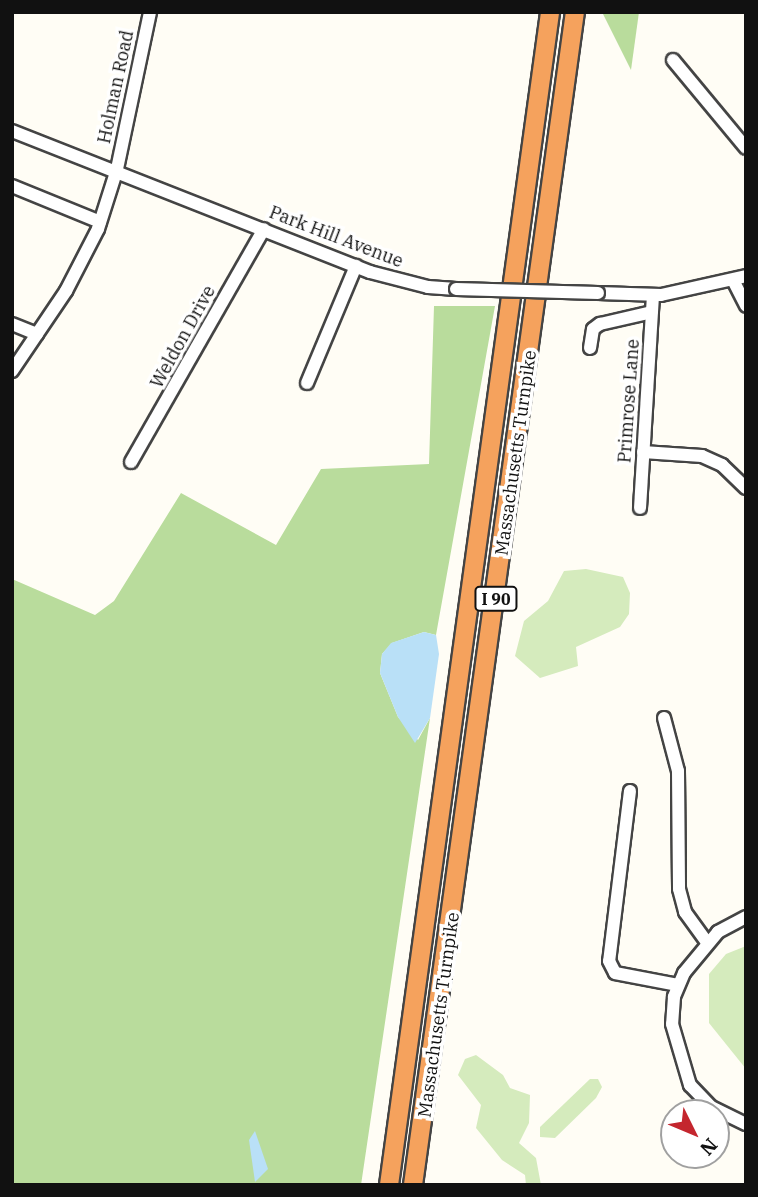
<!DOCTYPE html>
<style>
body{margin:0}
#map{position:relative;width:758px;height:1197px;overflow:hidden;background:#fffdf5;font-family:"IBM Plex Serif",serif}
div>[style]{position:absolute}
[style*='--x']{left:calc(var(--x)*1px);top:calc(var(--y)*1px);width:calc(var(--w)*1px);rotate:calc(var(--a)*1deg)}
.green>*{inset:0;background:#d5ebbd}
.forest>*{inset:0;background:#b9dc9c}
.water>*{inset:0;background:#b9e0f7}
.roads{filter:drop-shadow(2px 0 #444) drop-shadow(-2px 0 #444) drop-shadow(0 2px #444) drop-shadow(0 -2px #444)}
.minor>*{height:12px;margin:-6px;padding:0 6px;transform-origin:6px;border-radius:6px;background:#fff}
.highway>*{height:18px;margin:-9px;padding:0 9px;transform-origin:9px;border-radius:9px;background:#f5a25d}
.bridges{filter:drop-shadow(2px 0 #444) drop-shadow(-2px 0 #444) drop-shadow(0 2px #444) drop-shadow(0 -2px #444)}
.minor-bridge>*{height:12px;margin:-6px;padding:0 6px;transform-origin:6px;border-radius:6px;background:#fff}
span{translate:-50% -50%;white-space:nowrap;text-align:center;line-height:1.15;-webkit-text-stroke:7px #fff;paint-order:stroke}
.shield-label span{padding:2px 5px;background:#fff;border:2px solid;border-radius:5px;-webkit-text-stroke-width:0}
.shield-label{font-size:16px;color:#111;font-weight:700}
.street-label{font-size:18px;color:#111}
.frame{position:absolute;inset:0;border:14px solid #111;pointer-events:none}
.north{position:absolute;left:660px;top:1099px;width:70px;height:70px;box-sizing:border-box;background:#fff;border:2px solid #a0a0a0;border-radius:50%;rotate:133deg;font-size:19px;font-weight:700;line-height:28px;text-align:center;color:#111}
.north::after{content:'';display:block;margin:auto;width:24px;height:32px;background:#c4262e;clip-path:polygon(50% 0,100% 100%,50% 72%,0 100%)}
</style>
<div id="map">
<div class="green">
<div style="clip-path:polygon(586px 569px,623px 577px,630px 593px,629px 614px,620px 627px,576px 647px,578px 666px,540px 678px,515px 656px,524px 621px,548px 601px,564px 571px)"></div>
<div style="clip-path:polygon(746px 946px,746px 1069px,709px 1023px,709px 974px,726px 954px)"></div>
<div style="clip-path:polygon(476px 1055px,503px 1075px,510px 1088px,530px 1095px,529px 1123px,519px 1143px,536px 1158px,541px 1185px,526px 1185px,525px 1175px,502px 1160px,476px 1128px,481px 1105px,458px 1075px,465px 1059px)"></div>
<div style="clip-path:polygon(590px 1079px,598px 1079px,602px 1087px,596px 1098px,555px 1138px,540px 1137px,540px 1127px)"></div>
</div>
<div class="forest">
<div style="clip-path:polygon(602px 12px,639px 12px,631px 70px)"></div>
<div style="clip-path:polygon(434px 306px,495px 306px,436px 635px,424px 632px,392px 643px,382px 654px,380px 673px,398px 717px,418px 740px,430px 718px,361px 1185px,12px 1185px,12px 579px,95px 615px,114px 601px,181px 493px,276px 545px,321px 469px,429px 464px)"></div>
</div>
<div class="water">
<div style="clip-path:polygon(424px 632px,436px 635px,439px 654px,430px 718px,415px 743px,398px 717px,380px 673px,382px 654px,391px 643px)"></div>
<div style="clip-path:polygon(255px 1131px,268px 1169px,255px 1182px,249px 1140px)"></div>
</div>
<div class="roads">
<div class="minor">
<div style="--x:673;--y:60;--w:114;--a:50.3"></div>
<div style="--x:12;--y:131;--w:385;--a:21.5"></div>
<div style="--x:370;--y:272;--w:60;--a:14.5"></div>
<div style="--x:428;--y:287;--w:28;--a:4"></div>
<div style="--x:12;--y:186;--w:95;--a:22.2"></div>
<div style="--x:733;--y:280;--w:29;--a:63"></div>
<div style="--x:598;--y:293;--w:63;--a:1.8"></div>
<div style="--x:661;--y:295;--w:87;--a:-12.6"></div>
<div style="--x:12;--y:324;--w:27;--a:22"></div>
<div style="--x:590;--y:348;--w:19;--a:-81"></div>
<div style="--x:593;--y:329;--w:9;--a:-36"></div>
<div style="--x:600;--y:324;--w:53;--a:-13"></div>
<div style="--x:12;--y:371;--w:97;--a:-56"></div>
<div style="--x:66;--y:291;--w:70;--a:-62.7"></div>
<div style="--x:98;--y:229;--w:63;--a:-72.4"></div>
<div style="--x:117;--y:169;--w:160;--a:-78.1"></div>
<div style="--x:307;--y:383;--w:127;--a:-67.3"></div>
<div style="--x:643;--y:452;--w:59;--a:3.9"></div>
<div style="--x:702;--y:456;--w:22;--a:24"></div>
<div style="--x:722;--y:465;--w:33;--a:44"></div>
<div style="--x:131;--y:462;--w:268;--a:-60.3"></div>
<div style="--x:640;--y:508;--w:213;--a:-86.5"></div>
<div style="--x:664;--y:718;--w:55;--a:75.2"></div>
<div style="--x:678;--y:771;--w:118;--a:89.5"></div>
<div style="--x:679;--y:889;--w:24;--a:75"></div>
<div style="--x:685;--y:912;--w:37;--a:54"></div>
<div style="--x:630;--y:791;--w:171;--a:97"></div>
<div style="--x:609;--y:961;--w:13;--a:63"></div>
<div style="--x:615;--y:973;--w:64;--a:10.8"></div>
<div style="--x:746;--y:917;--w:32;--a:152"></div>
<div style="--x:718;--y:932;--w:53;--a:129.7"></div>
<div style="--x:684;--y:973;--w:26;--a:113"></div>
<div style="--x:674;--y:997;--w:27;--a:94"></div>
<div style="--x:672;--y:1024;--w:64;--a:73.6"></div>
<div style="--x:690;--y:1085;--w:30;--a:46"></div>
<div style="--x:711;--y:1107;--w:39;--a:26"></div>
</div>
<div class="highway">
<div style="--x:389;--y:1185;--w:1184;--a:-82.18"></div>
<div style="--x:413;--y:1185;--w:1184;--a:-82.14"></div>
</div>
</div>
<div class="bridges">
<div class="minor-bridge">
<div style="--x:456;--y:289;--w:142;--a:1.6"></div>
</div>
</div>
<div class="shield-label">
<span style="left:496px;top:599px">I 90</span>
</div>
<div class="street-label">
<span style="left:116px;top:87px;rotate:-78deg">Holman Road</span>
<span style="left:336px;top:237px;rotate:21deg">Park Hill Avenue</span>
<span style="left:183px;top:337px;rotate:-61deg">Weldon Drive</span>
<span style="left:629px;top:401px;rotate:-86deg">Primrose Lane</span>
<span style="left:516px;top:453px;rotate:-82deg">Massachusetts Turnpike</span>
<span style="left:439px;top:1015px;rotate:-82deg">Massachusetts Turnpike</span>
</div>
<div class="frame"></div>
<div class="north">N</div>
</div>
